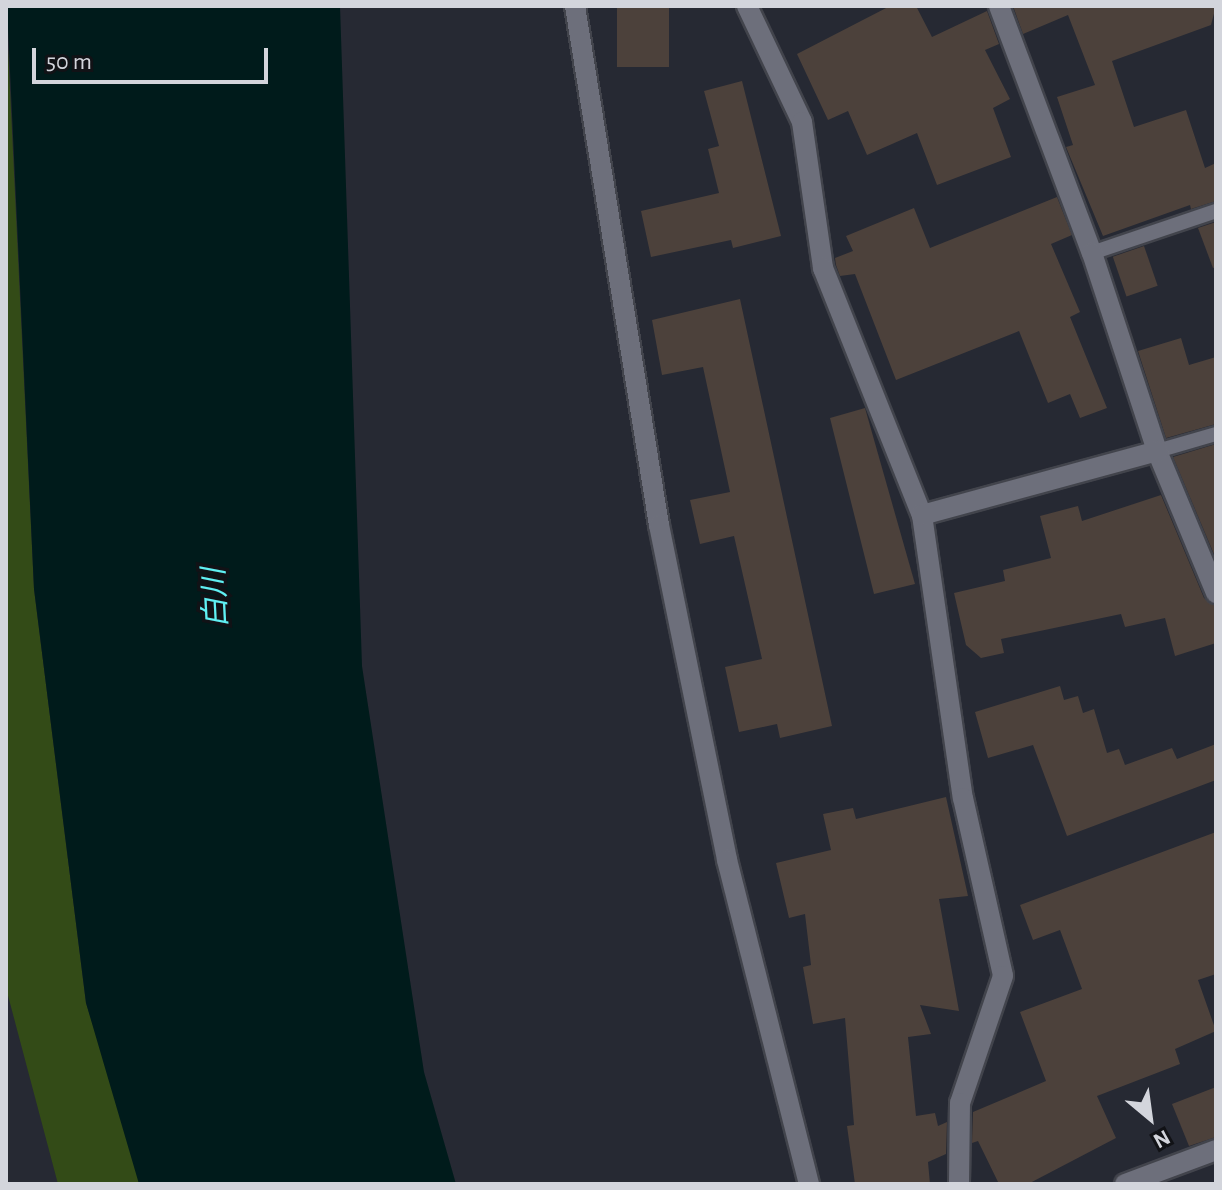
<!DOCTYPE html>
<meta charset="utf-8">
<style>
body{margin:0}
#map{position:relative;width:1222px;height:1190px;overflow:hidden;background:#262933;font-family:"Alegreya Sans","Noto Sans JP",sans-serif}
div>[style]{position:absolute}
[style*='--x']{left:calc(var(--x)*1px);top:calc(var(--y)*1px);width:calc(var(--w)*1px);rotate:calc(var(--a)*1deg)}
.green>*{inset:0;background:#334b17}
.water>*{inset:0;background:#001b1b}
.building>*{inset:0;background:#4c413b;transform-origin:0 0}
.roads{filter:drop-shadow(2px 0 #42444c) drop-shadow(-2px 0 #42444c) drop-shadow(0 2px #42444c) drop-shadow(0 -2px #42444c)}
.service>*{height:14px;margin:-7px;padding:0 7px;transform-origin:7px;border-radius:7px;background:#6d6f7b}
.minor>*{height:20px;margin:-10px;padding:0 10px;transform-origin:10px;border-radius:10px;background:#6d6f7b}
span{translate:-50% -50%;white-space:nowrap;text-align:center;line-height:1.15;-webkit-text-stroke:7px #111216;paint-order:stroke}
.water-label{font-size:30px;color:#60f0f3;font-style:italic}
.frame{position:absolute;inset:0;border:8px solid #d3d5dc;pointer-events:none}
.north{position:absolute;left:1110px;top:1078px;width:80px;height:80px;-webkit-text-stroke:6px #111216;paint-order:stroke;rotate:151deg;font-size:22px;font-weight:700;line-height:32px;text-align:center;color:#d3d5dc}
.north::after{content:'';display:block;margin:auto;width:28px;height:36px;background:#d3d5dc;clip-path:polygon(50% 0,100% 100%,50% 72%,0 100%)}
.scale{position:absolute;left:32px;top:48px;width:236px;height:36px;box-sizing:border-box;border:4px solid #d3d5dc;border-top:0;padding-left:10px;font-size:24px;line-height:28px;white-space:nowrap;color:#d3d5dc;-webkit-text-stroke:6px #111216;paint-order:stroke}
</style>
<div id="map">
<div class="green">
<div style="clip-path:polygon(6px 6px,34px 589px,86px 1003px,144px 1184px,58px 1184px,6px 988px)"></div>
</div>
<div class="water">
<div style="clip-path:polygon(7px 6px,340px 6px,362px 666px,424px 1072px,456px 1184px,139px 1184px,86px 1003px,34px 589px)"></div>
</div>
<div class="building">
<div style="left:617px;top:6px;width:52px;height:61px"></div>
<div style="clip-path:polygon(890px 6px,916px 6px,932px 37px,987px 11px,999px 44px,985px 50px,1010px 99px,993px 108px,1011px 157px,937px 185px,917px 133px,867px 155px,848px 111px,828px 120px,797px 54px)"></div>
<div style="clip-path:polygon(1013px 6px,1216px 6px,1211px 25px,1112px 61px,1134px 127px,1186px 110px,1205px 168px,1216px 163px,1216px 201px,1191px 209px,1190px 205px,1103px 236px,1066px 147px,1073px 145px,1057px 97px,1095px 85px,1068px 15px,1023px 34px)"></div>
<div style="clip-path:polygon(742px 81px,781px 236px,733px 248px,731px 240px,651px 257px,641px 211px,719px 193px,708px 149px,719px 146px,704px 91px)"></div>
<div style="clip-path:polygon(1057px 197px,1072px 235px,1051px 244px,1080px 312px,1070px 317px,1107px 408px,1080px 418px,1070px 394px,1048px 403px,1019px 331px,896px 380px,855px 274px,840px 276px,836px 265px,835px 258px,853px 251px,846px 236px,914px 208px,930px 248px)"></div>
<div style="clip-path:polygon(1216px 222px,1216px 267px,1213px 268px,1198px 228px)"></div>
<div style="left:1144px;top:246px;width:42px;height:33px;rotate:71deg"></div>
<div style="clip-path:polygon(740px 299px,832px 726px,780px 738px,777px 724px,739px 732px,725px 667px,762px 659px,734px 536px,700px 544px,690px 500px,730px 492px,703px 367px,662px 375px,652px 320px)"></div>
<div style="clip-path:polygon(1181px 338px,1189px 365px,1216px 357px,1216px 424px,1166px 438px,1138px 351px)"></div>
<div style="clip-path:polygon(865px 408px,915px 584px,874px 594px,830px 418px)"></div>
<div style="clip-path:polygon(1216px 444px,1216px 559px,1173px 457px)"></div>
<div style="clip-path:polygon(1161px 495px,1204px 598px,1216px 606px,1216px 643px,1175px 656px,1165px 618px,1125px 627px,1121px 614px,1001px 639px,1004px 653px,981px 658px,966px 645px,954px 593px,1005px 581px,1003px 570px,1051px 558px,1040px 516px,1078px 506px,1082px 521px)"></div>
<div style="clip-path:polygon(1060px 686px,1064px 700px,1078px 696px,1083px 713px,1094px 709px,1107px 753px,1119px 749px,1125px 765px,1172px 748px,1177px 759px,1216px 744px,1216px 780px,1067px 836px,1033px 745px,988px 758px,975px 712px)"></div>
<div style="clip-path:polygon(946px 797px,968px 896px,939px 899px,959px 1011px,920px 1005px,931px 1034px,908px 1037px,916px 1116px,935px 1113px,938px 1126px,947px 1122px,946px 1154px,928px 1162px,930px 1184px,855px 1184px,847px 1126px,854px 1125px,845px 1018px,813px 1024px,803px 967px,811px 965px,805px 914px,789px 918px,776px 863px,831px 850px,823px 814px,853px 808px,856px 819px)"></div>
<div style="clip-path:polygon(1216px 832px,1216px 974px,1198px 980px,1216px 1031px,1175px 1049px,1180px 1064px,1097px 1096px,1116px 1138px,1028px 1184px,999px 1184px,978px 1141px,972px 1143px,973px 1112px,1046px 1081px,1020px 1012px,1082px 989px,1060px 930px,1033px 940px,1020px 905px)"></div>
<div style="clip-path:polygon(1216px 1087px,1216px 1137px,1189px 1146px,1172px 1104px)"></div>
</div>
<div class="roads">
<div class="service">
<div style="--x:1092;--y:253;--w:131;--a:-18.7"></div>
<div style="--x:1157;--y:451;--w:61;--a:-16.1"></div>
</div>
<div class="minor">
<div style="--x:575;--y:6;--w:526;--a:80.81"></div>
<div style="--x:659;--y:525;--w:342;--a:78.5"></div>
<div style="--x:727;--y:860;--w:334;--a:75.8"></div>
<div style="--x:747;--y:6;--w:128;--a:64.6"></div>
<div style="--x:802;--y:122;--w:148;--a:81.8"></div>
<div style="--x:823;--y:268;--w:266;--a:68.2"></div>
<div style="--x:922;--y:515;--w:286;--a:81.8"></div>
<div style="--x:963;--y:798;--w:182;--a:77.3"></div>
<div style="--x:1003;--y:976;--w:134;--a:108.7"></div>
<div style="--x:960;--y:1103;--w:81;--a:90.7"></div>
<div style="--x:999;--y:6;--w:264;--a:69.4"></div>
<div style="--x:1092;--y:253;--w:208;--a:71.8"></div>
<div style="--x:1157;--y:451;--w:154;--a:67.4"></div>
<div style="--x:922;--y:515;--w:244;--a:-15.2"></div>
<div style="--x:1125;--y:1184;--w:97;--a:-20.5"></div>
</div>
</div>
<div class="water-label">
<span style="left:216px;top:598px;rotate:-93deg">白川</span>
</div>
<div class="frame"></div>
<div class="north">N</div>
<div class="scale">50 m</div>
</div>
